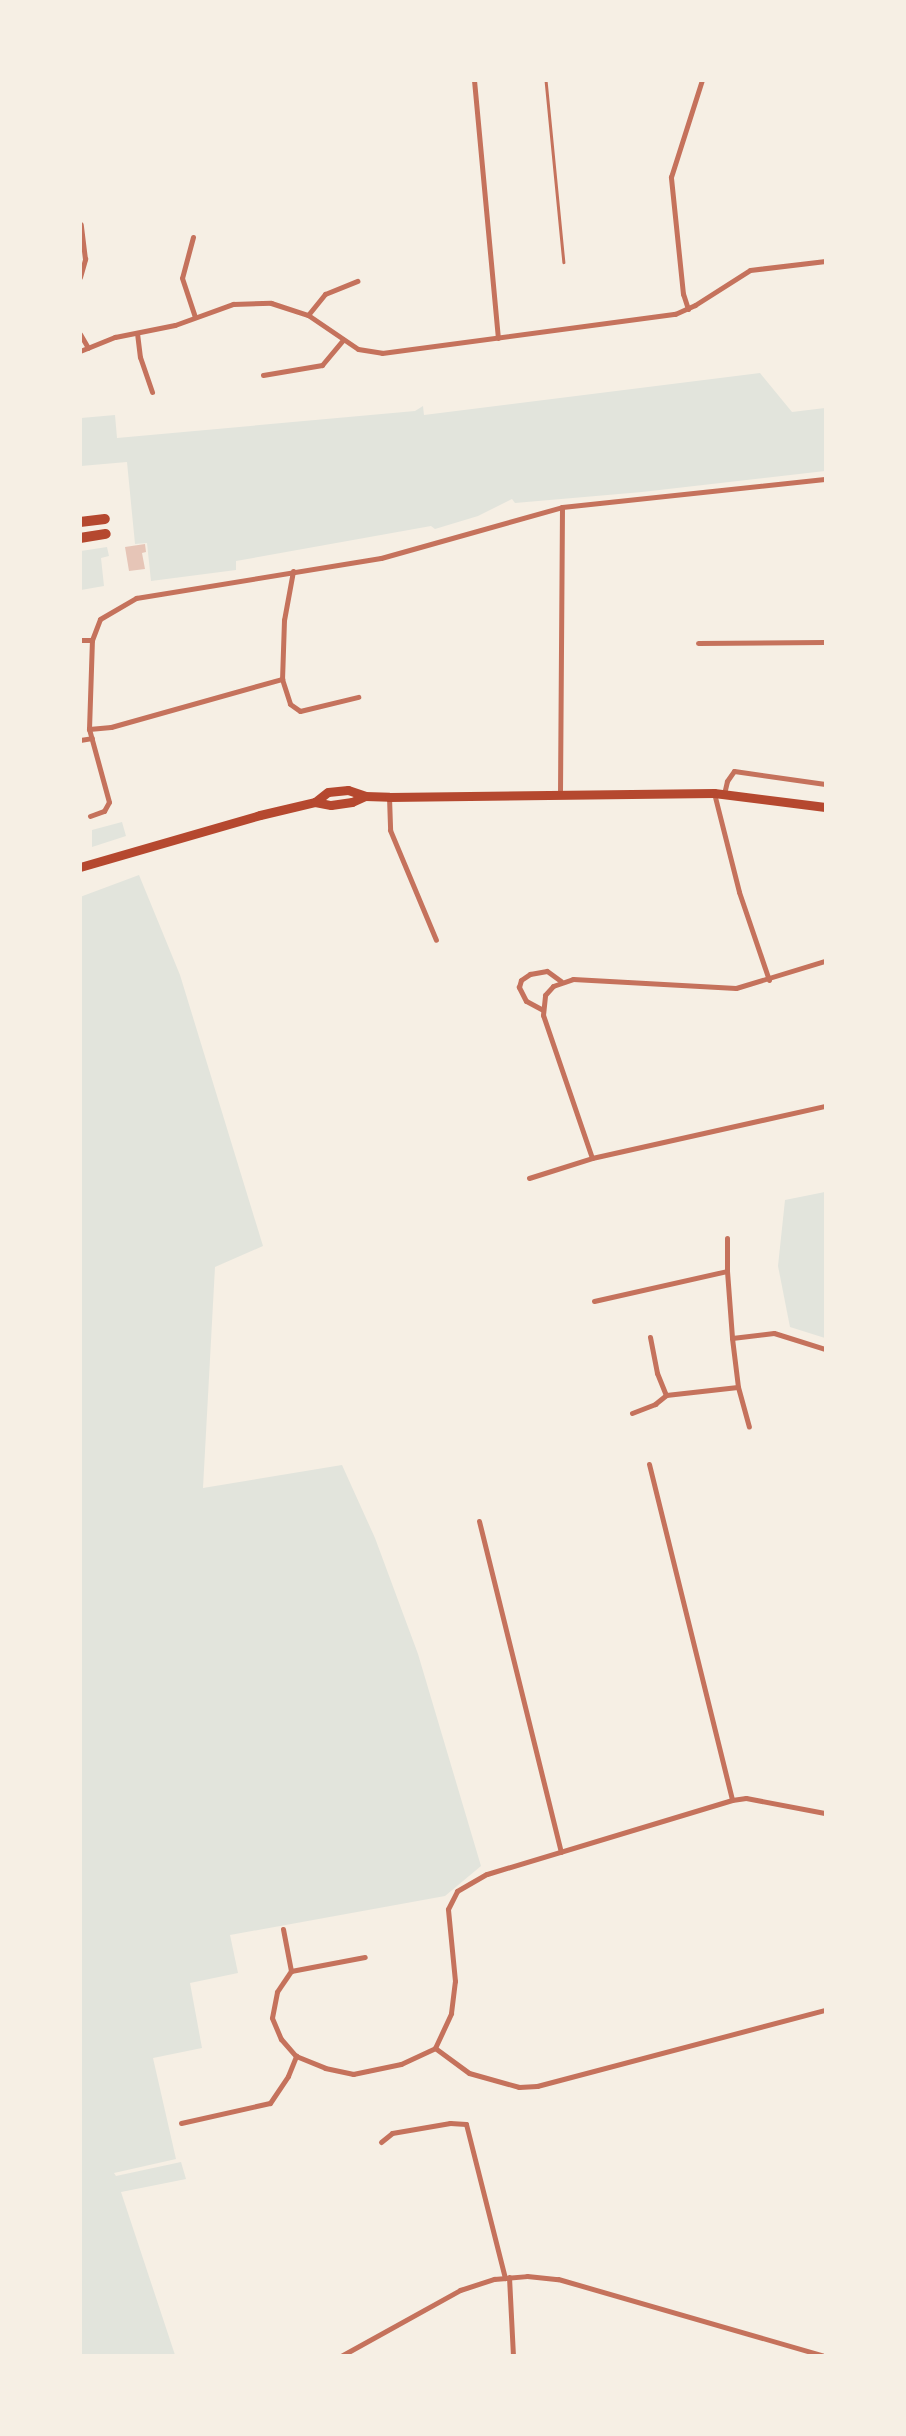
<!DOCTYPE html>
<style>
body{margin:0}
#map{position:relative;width:906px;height:2436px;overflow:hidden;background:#f6efe4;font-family:"Archivo Narrow",sans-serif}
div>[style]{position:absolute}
.green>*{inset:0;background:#e2e4dc}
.building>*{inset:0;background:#e6c5b7}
.service>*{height:2.5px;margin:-1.25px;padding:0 1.25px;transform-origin:1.25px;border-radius:1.25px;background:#c5725c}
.minor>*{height:5px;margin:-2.5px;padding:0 2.5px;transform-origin:2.5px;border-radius:2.5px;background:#c5725c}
.primary>*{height:9px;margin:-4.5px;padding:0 4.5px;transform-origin:4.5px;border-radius:4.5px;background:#b5482f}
.motorway>*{height:10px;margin:-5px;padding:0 5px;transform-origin:5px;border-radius:5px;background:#b5482f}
span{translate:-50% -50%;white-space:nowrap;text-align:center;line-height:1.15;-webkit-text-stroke:5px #f6efe4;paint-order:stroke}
.frame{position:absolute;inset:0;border:82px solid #f6efe4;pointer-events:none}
</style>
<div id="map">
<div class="green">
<div style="clip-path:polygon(760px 373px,792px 412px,825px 408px,825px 471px,642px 492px,515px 503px,512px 499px,478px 516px,435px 529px,431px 526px,236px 561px,236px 570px,151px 581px,147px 543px,135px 544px,127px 462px,81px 466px,81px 418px,115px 415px,117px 438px,415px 411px,423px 406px,424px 415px)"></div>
<div style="clip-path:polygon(107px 547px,109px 556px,101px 558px,104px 586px,81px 590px,81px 551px)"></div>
<div style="clip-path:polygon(122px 822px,126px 836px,92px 847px,92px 830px)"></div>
<div style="clip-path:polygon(139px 875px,180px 975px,263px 1246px,215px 1267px,203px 1488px,342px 1465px,375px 1538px,418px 1654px,481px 1866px,445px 1896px,230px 1935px,238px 1973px,190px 1983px,202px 2048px,153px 2058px,176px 2159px,114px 2173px,116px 2176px,181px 2162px,186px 2179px,121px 2192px,175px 2355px,81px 2356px,80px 897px)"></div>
<div style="clip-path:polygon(825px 1192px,825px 1338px,790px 1327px,778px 1266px,785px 1200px)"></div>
</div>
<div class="building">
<div style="clip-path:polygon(145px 544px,146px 552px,142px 553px,145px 569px,129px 571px,125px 547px)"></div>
</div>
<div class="service">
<div style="left:546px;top:80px;width:183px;rotate:84.4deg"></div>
</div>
<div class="minor">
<div style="left:474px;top:80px;width:259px;rotate:84.7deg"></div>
<div style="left:193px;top:237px;width:42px;rotate:105deg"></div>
<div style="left:182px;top:278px;width:41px;rotate:71.6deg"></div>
<div style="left:80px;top:277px;width:19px;rotate:-74deg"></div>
<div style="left:85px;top:259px;width:35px;rotate:-97deg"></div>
<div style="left:688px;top:309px;width:16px;rotate:-108deg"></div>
<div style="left:683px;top:294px;width:118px;rotate:-95.9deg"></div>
<div style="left:671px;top:177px;width:102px;rotate:-72.3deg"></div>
<div style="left:308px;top:315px;width:60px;rotate:34.2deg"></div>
<div style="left:358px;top:349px;width:24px;rotate:9deg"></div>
<div style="left:382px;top:353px;width:296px;rotate:-7.6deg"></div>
<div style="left:675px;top:314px;width:22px;rotate:-24deg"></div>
<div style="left:695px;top:305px;width:65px;rotate:-32.5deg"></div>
<div style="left:750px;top:270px;width:76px;rotate:-6.8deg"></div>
<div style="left:137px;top:333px;width:24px;rotate:83deg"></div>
<div style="left:140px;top:357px;width:37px;rotate:71deg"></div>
<div style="left:80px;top:334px;width:16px;rotate:60deg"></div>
<div style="left:80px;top:351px;width:38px;rotate:-22deg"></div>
<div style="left:115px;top:337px;width:61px;rotate:-11.3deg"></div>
<div style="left:175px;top:325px;width:62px;rotate:-19.9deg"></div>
<div style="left:233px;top:304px;width:38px;rotate:-2deg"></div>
<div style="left:271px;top:303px;width:39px;rotate:18deg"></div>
<div style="left:308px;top:315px;width:27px;rotate:-51deg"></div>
<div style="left:325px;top:294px;width:35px;rotate:-22deg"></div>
<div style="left:263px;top:375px;width:60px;rotate:-9.6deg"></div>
<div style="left:322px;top:365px;width:33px;rotate:-50deg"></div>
<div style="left:293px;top:571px;width:50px;rotate:100.4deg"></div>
<div style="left:284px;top:620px;width:59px;rotate:91.9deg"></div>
<div style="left:282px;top:679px;width:26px;rotate:72deg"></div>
<div style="left:290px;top:704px;width:12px;rotate:35deg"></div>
<div style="left:300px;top:711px;width:60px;rotate:-13.6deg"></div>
<div style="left:80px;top:640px;width:12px"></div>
<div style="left:698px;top:643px;width:127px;rotate:-0.5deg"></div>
<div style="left:89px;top:729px;width:22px;rotate:-5deg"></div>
<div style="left:111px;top:727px;width:178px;rotate:-15.7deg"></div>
<div style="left:80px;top:740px;width:12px;rotate:-9deg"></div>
<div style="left:560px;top:793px;width:286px;rotate:-89.6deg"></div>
<div style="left:714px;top:793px;width:102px;rotate:75.8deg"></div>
<div style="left:739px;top:892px;width:93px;rotate:71.2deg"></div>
<div style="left:724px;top:794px;width:13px;rotate:-77deg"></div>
<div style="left:727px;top:781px;width:12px;rotate:-55deg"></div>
<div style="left:734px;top:771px;width:92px;rotate:8.1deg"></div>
<div style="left:389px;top:797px;width:33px;rotate:88deg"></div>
<div style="left:390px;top:830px;width:119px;rotate:67.3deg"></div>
<div style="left:90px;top:816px;width:15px;rotate:-20deg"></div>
<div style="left:104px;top:811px;width:10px;rotate:-61deg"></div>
<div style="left:109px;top:802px;width:76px;rotate:-105.3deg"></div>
<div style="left:89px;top:729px;width:89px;rotate:-88.1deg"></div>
<div style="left:92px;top:640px;width:22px;rotate:-69deg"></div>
<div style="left:100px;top:619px;width:42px;rotate:-30.3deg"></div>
<div style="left:136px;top:598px;width:248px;rotate:-9.3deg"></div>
<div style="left:381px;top:558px;width:188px;rotate:-15.7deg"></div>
<div style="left:562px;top:507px;width:264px;rotate:-6.1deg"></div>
<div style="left:543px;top:1010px;width:19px;rotate:-152deg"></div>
<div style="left:526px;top:1001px;width:16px;rotate:-117deg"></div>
<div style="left:519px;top:987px;width:7px;rotate:-74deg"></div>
<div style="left:521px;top:980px;width:11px;rotate:-34deg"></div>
<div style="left:530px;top:974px;width:17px;rotate:-10deg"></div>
<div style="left:547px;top:971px;width:17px;rotate:36deg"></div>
<div style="left:592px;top:1158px;width:151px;rotate:-108.9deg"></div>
<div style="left:543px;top:1015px;width:20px;rotate:-84deg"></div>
<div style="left:545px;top:995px;width:12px;rotate:-48deg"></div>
<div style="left:553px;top:986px;width:21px;rotate:-19deg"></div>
<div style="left:573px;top:979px;width:163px;rotate:3.2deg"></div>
<div style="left:736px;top:988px;width:93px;rotate:-16.9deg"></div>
<div style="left:529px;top:1178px;width:66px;rotate:-17.6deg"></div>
<div style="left:592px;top:1158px;width:239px;rotate:-12.6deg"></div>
<div style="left:727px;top:1238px;width:33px;rotate:90deg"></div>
<div style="left:594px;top:1301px;width:136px;rotate:-12.7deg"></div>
<div style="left:727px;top:1271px;width:67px;rotate:85.7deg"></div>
<div style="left:732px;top:1338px;width:42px;rotate:-6.8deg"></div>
<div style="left:774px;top:1333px;width:53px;rotate:17.4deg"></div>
<div style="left:650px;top:1337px;width:37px;rotate:79deg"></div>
<div style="left:657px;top:1373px;width:24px;rotate:68deg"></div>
<div style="left:738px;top:1387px;width:41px;rotate:74.6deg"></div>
<div style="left:632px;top:1413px;width:25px;rotate:-21deg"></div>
<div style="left:655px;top:1404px;width:14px;rotate:-39deg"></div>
<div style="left:666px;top:1395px;width:72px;rotate:-6.3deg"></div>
<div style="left:738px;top:1387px;width:49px;rotate:-97deg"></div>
<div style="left:649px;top:1464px;width:346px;rotate:76.1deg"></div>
<div style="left:479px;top:1521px;width:341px;rotate:76.1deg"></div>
<div style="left:283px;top:1929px;width:43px;rotate:79.2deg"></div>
<div style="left:291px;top:1971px;width:25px;rotate:124deg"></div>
<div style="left:277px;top:1992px;width:26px;rotate:101deg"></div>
<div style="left:272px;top:2018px;width:23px;rotate:67deg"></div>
<div style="left:281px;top:2039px;width:23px;rotate:49deg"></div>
<div style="left:296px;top:2056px;width:31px;rotate:22deg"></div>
<div style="left:325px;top:2068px;width:29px;rotate:12deg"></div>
<div style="left:353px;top:2074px;width:49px;rotate:-11.8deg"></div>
<div style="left:401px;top:2064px;width:38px;rotate:-25deg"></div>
<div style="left:435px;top:2048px;width:38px;rotate:-65deg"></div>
<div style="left:451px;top:2013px;width:32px;rotate:-83deg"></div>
<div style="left:455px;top:1981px;width:72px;rotate:-95.6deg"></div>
<div style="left:448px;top:1909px;width:20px;rotate:-63deg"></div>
<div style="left:457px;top:1891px;width:34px;rotate:-30deg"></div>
<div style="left:487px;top:1874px;width:256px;rotate:-16.8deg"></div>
<div style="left:732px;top:1800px;width:14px;rotate:-8deg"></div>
<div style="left:746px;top:1798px;width:80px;rotate:10.8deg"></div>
<div style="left:291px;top:1971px;width:75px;rotate:-10.7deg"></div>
<div style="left:435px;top:2048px;width:42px;rotate:36.3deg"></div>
<div style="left:469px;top:2073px;width:52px;rotate:15.6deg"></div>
<div style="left:519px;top:2087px;width:18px;rotate:-3deg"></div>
<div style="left:537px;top:2086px;width:298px;rotate:-14.8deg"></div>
<div style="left:181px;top:2123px;width:91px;rotate:-12.7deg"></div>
<div style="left:270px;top:2103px;width:32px;rotate:-56deg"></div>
<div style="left:288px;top:2076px;width:22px;rotate:-68deg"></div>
<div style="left:381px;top:2142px;width:14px;rotate:-39deg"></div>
<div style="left:392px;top:2133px;width:59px;rotate:-9.8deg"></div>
<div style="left:450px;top:2123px;width:16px;rotate:4deg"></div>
<div style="left:466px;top:2124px;width:159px;rotate:75.8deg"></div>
<div style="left:509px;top:2277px;width:79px;rotate:87.1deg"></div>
<div style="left:341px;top:2356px;width:136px;rotate:-29deg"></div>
<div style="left:460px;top:2290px;width:36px;rotate:-18deg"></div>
<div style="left:494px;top:2279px;width:33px;rotate:-5deg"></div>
<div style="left:527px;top:2276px;width:31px;rotate:6deg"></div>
<div style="left:558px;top:2279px;width:277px;rotate:16.1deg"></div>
</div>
<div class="primary">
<div style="left:315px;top:802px;width:16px;rotate:-38deg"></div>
<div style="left:328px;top:792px;width:20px;rotate:-6deg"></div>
<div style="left:348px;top:790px;width:18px;rotate:19deg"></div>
<div style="left:365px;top:796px;width:24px;rotate:2deg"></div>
<div style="left:389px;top:797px;width:325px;rotate:-0.7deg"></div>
<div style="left:714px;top:793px;width:112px;rotate:7.2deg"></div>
<div style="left:80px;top:867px;width:187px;rotate:-16.1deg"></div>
<div style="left:260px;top:815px;width:57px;rotate:-13.3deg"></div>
<div style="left:315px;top:802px;width:16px;rotate:11deg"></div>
<div style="left:331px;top:805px;width:21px;rotate:-8deg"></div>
<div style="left:352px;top:802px;width:14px;rotate:-25deg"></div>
</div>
<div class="motorway">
<div style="left:80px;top:522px;width:25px;rotate:-7deg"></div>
<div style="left:80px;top:538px;width:26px;rotate:-9deg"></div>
</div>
<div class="frame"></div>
</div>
